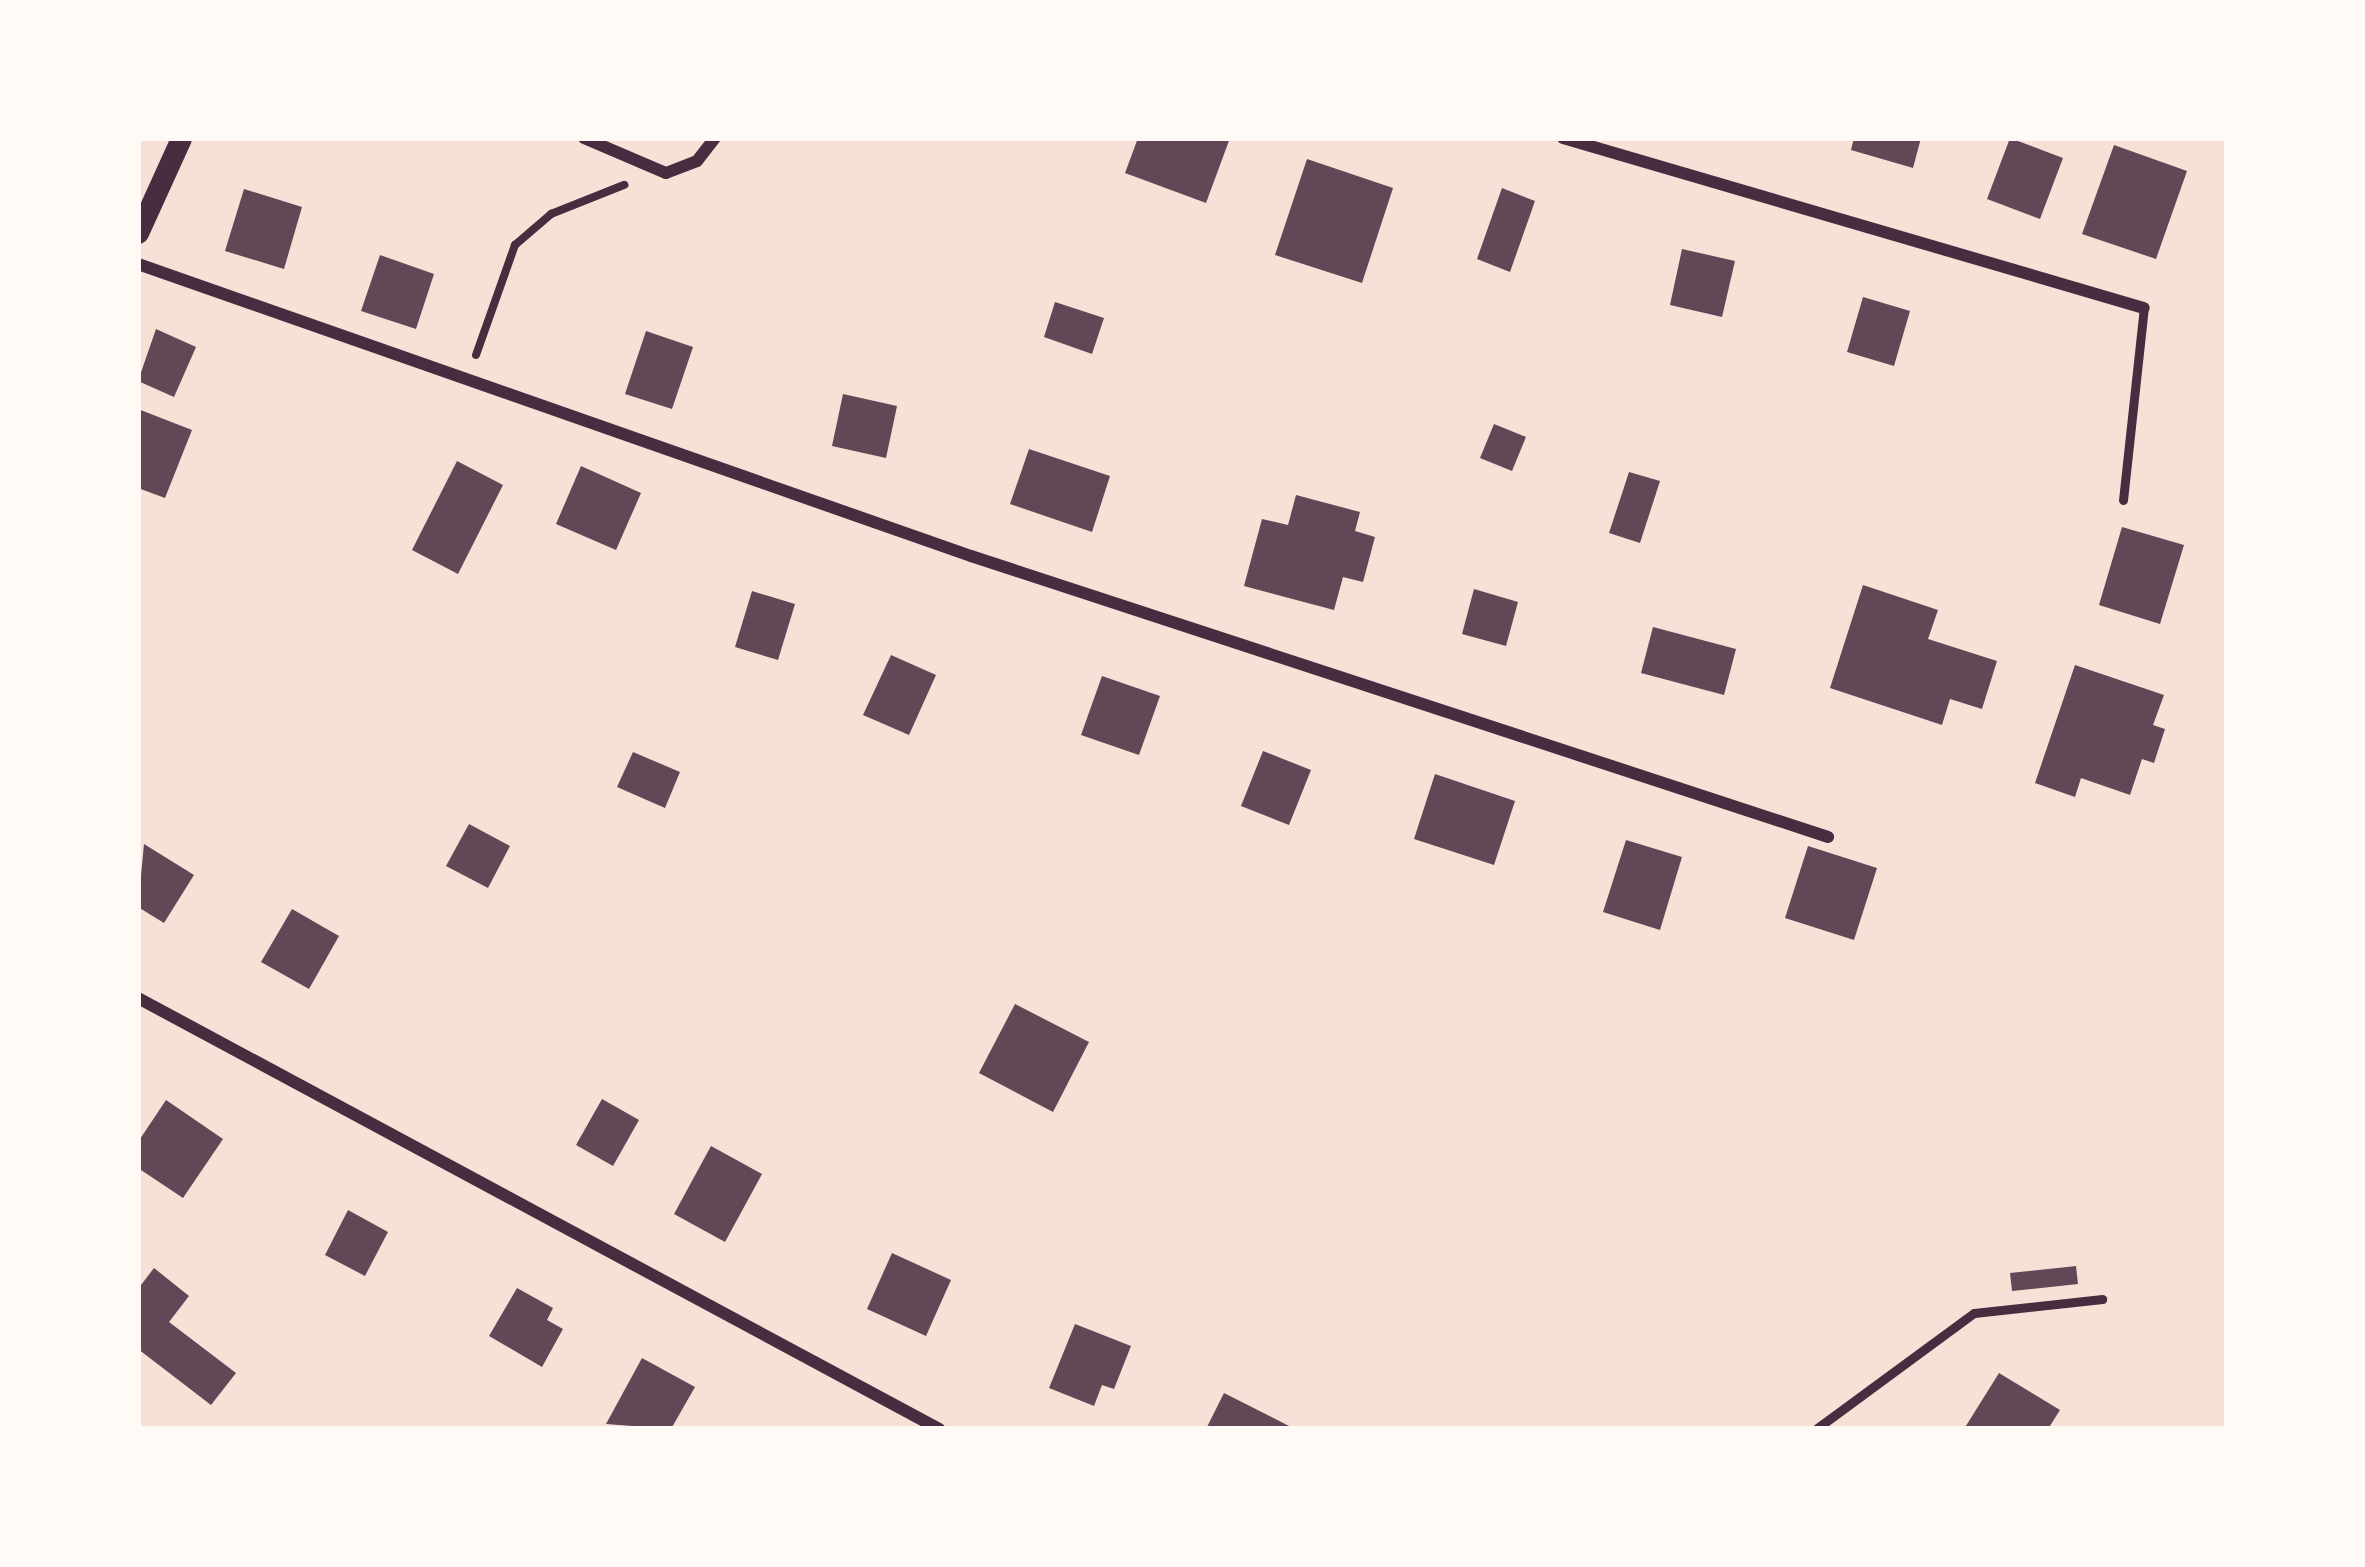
<!DOCTYPE html>
<style>
body{margin:0}
#map{position:relative;width:2365px;height:1567px;overflow:hidden;background:#f7e1d7;font-family:"Fira Sans Condensed",sans-serif}
div>[style]{position:absolute}
.building>*{inset:0;background:#644757}
.path>*{height:8px;margin:-4px;padding:0 4px;transform-origin:4px;border-radius:4px;background:#4a2c40}
.service>*{height:9px;margin:-4.5px;padding:0 4.5px;transform-origin:4.5px;border-radius:4.5px;background:#4a2c40}
.minor>*{height:12px;margin:-6px;padding:0 6px;transform-origin:6px;border-radius:6px;background:#4a2c40}
.tertiary>*{height:21px;margin:-10.5px;padding:0 10.5px;transform-origin:10.5px;border-radius:10.5px;background:#4a2c40}
span{translate:-50% -50%;white-space:nowrap;text-align:center;line-height:1.15;-webkit-text-stroke:9px #fffaf5;paint-order:stroke}
.frame{position:absolute;inset:0;border:141px solid #fffaf5;pointer-events:none}
</style>
<div id="map">
<div class="building">
<div style="clip-path:polygon(1138px 138px,1230px 138px,1206px 203px,1125px 173px)"></div>
<div style="clip-path:polygon(1854px 138px,1921px 138px,1913px 168px,1851px 150px)"></div>
<div style="clip-path:polygon(2010px 138px,2063px 158px,2040px 219px,1987px 199px)"></div>
<div style="clip-path:polygon(2114px 145px,2187px 171px,2156px 259px,2082px 234px)"></div>
<div style="clip-path:polygon(1307px 159px,1393px 188px,1362px 283px,1275px 255px)"></div>
<div style="clip-path:polygon(1502px 188px,1535px 201px,1510px 272px,1477px 259px)"></div>
<div style="clip-path:polygon(244px 189px,302px 207px,284px 269px,225px 251px)"></div>
<div style="clip-path:polygon(1682px 249px,1735px 261px,1722px 317px,1670px 305px)"></div>
<div style="clip-path:polygon(380px 255px,434px 274px,416px 329px,361px 311px)"></div>
<div style="clip-path:polygon(1863px 297px,1910px 311px,1894px 366px,1847px 352px)"></div>
<div style="clip-path:polygon(1055px 302px,1104px 318px,1092px 354px,1044px 337px)"></div>
<div style="clip-path:polygon(156px 329px,196px 347px,174px 397px,138px 381px)"></div>
<div style="clip-path:polygon(646px 331px,693px 347px,672px 409px,625px 394px)"></div>
<div style="clip-path:polygon(843px 394px,897px 406px,886px 458px,832px 446px)"></div>
<div style="clip-path:polygon(138px 409px,192px 430px,165px 498px,138px 488px)"></div>
<div style="clip-path:polygon(1494px 424px,1526px 437px,1512px 471px,1480px 458px)"></div>
<div style="clip-path:polygon(1029px 449px,1110px 476px,1092px 532px,1010px 504px)"></div>
<div style="clip-path:polygon(457px 461px,503px 485px,458px 574px,412px 550px)"></div>
<div style="clip-path:polygon(581px 466px,641px 493px,616px 550px,556px 524px)"></div>
<div style="clip-path:polygon(1629px 472px,1660px 481px,1640px 543px,1609px 533px)"></div>
<div style="clip-path:polygon(1296px 495px,1360px 512px,1355px 531px,1375px 537px,1363px 582px,1343px 577px,1334px 610px,1244px 586px,1262px 519px,1288px 525px)"></div>
<div style="clip-path:polygon(2122px 527px,2184px 545px,2160px 624px,2099px 605px)"></div>
<div style="clip-path:polygon(1863px 585px,1938px 610px,1928px 639px,1997px 661px,1982px 709px,1950px 699px,1942px 725px,1830px 688px)"></div>
<div style="clip-path:polygon(1474px 589px,1518px 602px,1506px 646px,1462px 634px)"></div>
<div style="clip-path:polygon(752px 591px,795px 604px,778px 660px,735px 647px)"></div>
<div style="clip-path:polygon(1653px 627px,1736px 649px,1724px 695px,1641px 673px)"></div>
<div style="clip-path:polygon(891px 655px,936px 675px,909px 735px,863px 715px)"></div>
<div style="clip-path:polygon(2075px 665px,2164px 695px,2153px 725px,2165px 729px,2154px 763px,2142px 759px,2130px 795px,2081px 778px,2075px 797px,2035px 783px)"></div>
<div style="clip-path:polygon(1102px 676px,1160px 696px,1139px 755px,1081px 735px)"></div>
<div style="clip-path:polygon(1263px 751px,1311px 770px,1289px 825px,1241px 806px)"></div>
<div style="clip-path:polygon(633px 752px,680px 772px,665px 808px,617px 787px)"></div>
<div style="clip-path:polygon(1435px 774px,1515px 801px,1494px 865px,1414px 839px)"></div>
<div style="clip-path:polygon(469px 824px,510px 846px,488px 888px,446px 866px)"></div>
<div style="clip-path:polygon(1626px 840px,1682px 857px,1660px 930px,1603px 912px)"></div>
<div style="clip-path:polygon(144px 844px,194px 875px,164px 923px,138px 907px)"></div>
<div style="clip-path:polygon(1808px 846px,1877px 868px,1854px 940px,1785px 918px)"></div>
<div style="clip-path:polygon(292px 909px,339px 936px,309px 989px,261px 962px)"></div>
<div style="clip-path:polygon(1015px 1004px,1089px 1042px,1053px 1112px,979px 1073px)"></div>
<div style="clip-path:polygon(602px 1099px,639px 1120px,613px 1166px,576px 1145px)"></div>
<div style="clip-path:polygon(166px 1100px,223px 1139px,183px 1198px,138px 1168px,138px 1142px)"></div>
<div style="clip-path:polygon(711px 1146px,762px 1174px,725px 1242px,674px 1214px)"></div>
<div style="clip-path:polygon(348px 1210px,388px 1232px,365px 1276px,325px 1255px)"></div>
<div style="clip-path:polygon(892px 1253px,951px 1280px,926px 1336px,867px 1309px)"></div>
<div style="clip-path:polygon(2076px 1266px,2078px 1284px,2012px 1291px,2010px 1273px)"></div>
<div style="clip-path:polygon(154px 1268px,189px 1296px,169px 1322px,236px 1373px,211px 1405px,138px 1349px,138px 1289px)"></div>
<div style="clip-path:polygon(517px 1288px,553px 1308px,547px 1320px,563px 1329px,542px 1367px,489px 1336px)"></div>
<div style="clip-path:polygon(1075px 1324px,1131px 1346px,1114px 1389px,1102px 1385px,1094px 1406px,1049px 1388px)"></div>
<div style="clip-path:polygon(642px 1358px,695px 1387px,671px 1429px,606px 1424px)"></div>
<div style="clip-path:polygon(1999px 1373px,2060px 1410px,2048px 1429px,1964px 1429px)"></div>
<div style="clip-path:polygon(1224px 1393px,1295px 1429px,1206px 1429px)"></div>
</div>
<div class="path">
<div style="left:476px;top:355px;width:117px;rotate:-70.5deg"></div>
<div style="left:515px;top:245px;width:48px;rotate:-40.7deg"></div>
<div style="left:551px;top:214px;width:79px;rotate:-21.7deg"></div>
</div>
<div class="service">
<div style="left:2123px;top:500px;width:193px;rotate:-83.8deg"></div>
<div style="left:1816px;top:1429px;width:196px;rotate:-36.3deg"></div>
<div style="left:1974px;top:1313px;width:129px;rotate:-6.2deg"></div>
</div>
<div class="minor">
<div style="left:584px;top:138px;width:89px;rotate:23.1deg"></div>
<div style="left:666px;top:173px;width:33px;rotate:-21deg"></div>
<div style="left:697px;top:161px;width:29px;rotate:-52deg"></div>
<div style="left:1563px;top:138px;width:605px;rotate:16.31deg"></div>
<div style="left:138px;top:264px;width:883px;rotate:19.32deg"></div>
<div style="left:971px;top:556px;width:902px;rotate:18.15deg"></div>
<div style="left:138px;top:998px;width:910px;rotate:28.28deg"></div>
</div>
<div class="tertiary">
<div style="left:138px;top:233px;width:104px;rotate:-65.6deg"></div>
</div>
<div class="frame"></div>
</div>
